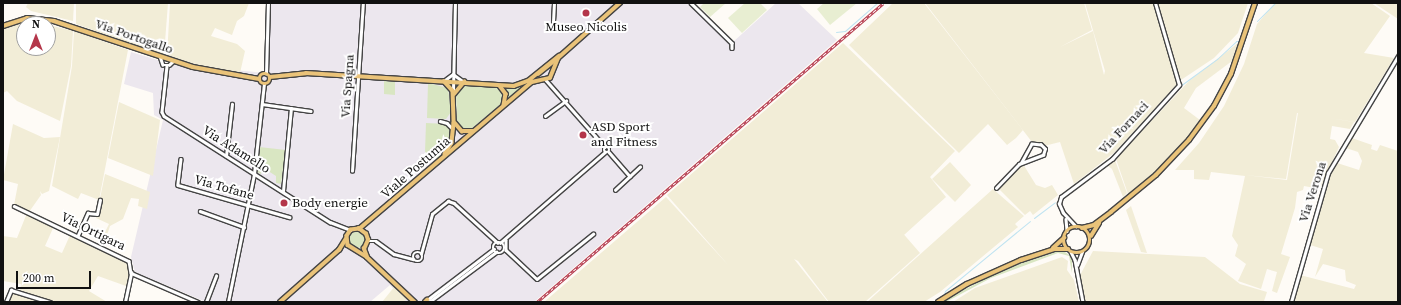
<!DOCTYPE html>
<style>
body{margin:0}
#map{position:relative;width:1401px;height:305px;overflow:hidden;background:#fefbf6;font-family:"Source Serif 4",serif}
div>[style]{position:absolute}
.industrial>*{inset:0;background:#ece7ee}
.farmland>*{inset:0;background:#f2edd7}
.green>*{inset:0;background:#d9e6c2}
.round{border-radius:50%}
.pitch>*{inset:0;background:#e8eed2}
.stream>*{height:1px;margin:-0.5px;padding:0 0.5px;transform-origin:0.5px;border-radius:0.5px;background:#bfe3f1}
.roads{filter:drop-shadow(1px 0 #444) drop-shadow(-1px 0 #444) drop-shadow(0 1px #444) drop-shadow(0 -1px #444)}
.minor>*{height:2.5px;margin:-1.25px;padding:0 1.25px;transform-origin:1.25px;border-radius:1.25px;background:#fff}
.minor>.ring{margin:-1.25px;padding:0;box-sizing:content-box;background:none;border:2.5px solid #fff;border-radius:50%}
.major>*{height:3.5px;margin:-1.75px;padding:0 1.75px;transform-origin:1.75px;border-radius:1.75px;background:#eac379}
.major>.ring{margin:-1.75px;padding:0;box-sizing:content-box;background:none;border:3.5px solid #eac379;border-radius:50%}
.rail>*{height:2.5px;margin-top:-1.25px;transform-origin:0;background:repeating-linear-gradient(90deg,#fff 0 3px,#b4364a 0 6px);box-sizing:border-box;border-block:1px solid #b4364a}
.dots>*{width:11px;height:11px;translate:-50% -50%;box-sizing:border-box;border:2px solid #fff;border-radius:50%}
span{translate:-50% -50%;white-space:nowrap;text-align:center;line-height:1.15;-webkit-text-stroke:4px #fff;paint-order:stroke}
.poi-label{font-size:13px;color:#111}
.left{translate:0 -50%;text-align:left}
.street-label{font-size:13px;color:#111}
.frame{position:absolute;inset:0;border:4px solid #111;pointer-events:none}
.north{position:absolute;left:16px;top:16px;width:40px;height:40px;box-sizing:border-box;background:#fff;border:1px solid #a0a0a0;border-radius:50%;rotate:0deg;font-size:11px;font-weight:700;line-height:16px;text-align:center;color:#111}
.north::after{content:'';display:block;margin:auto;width:14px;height:18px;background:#b4364a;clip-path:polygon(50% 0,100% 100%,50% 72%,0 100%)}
.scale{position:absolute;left:16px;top:271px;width:75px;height:18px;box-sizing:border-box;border:2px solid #111;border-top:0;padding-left:5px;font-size:12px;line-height:14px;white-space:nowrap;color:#111;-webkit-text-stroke:3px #fff;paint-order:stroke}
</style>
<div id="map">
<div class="industrial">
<div style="clip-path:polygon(271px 3px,689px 3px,733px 42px,776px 3px,798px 3px,837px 40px,534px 302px,405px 302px,390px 285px,370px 302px,206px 302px,135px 272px,131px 257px,163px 120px,154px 115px,153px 93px,124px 84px,131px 52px,174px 65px,267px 73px)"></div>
</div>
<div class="farmland">
<div style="clip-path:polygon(28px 3px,74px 3px,73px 21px,31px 11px,26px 7px)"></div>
<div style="clip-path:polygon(76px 3px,168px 3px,164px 55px,76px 24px)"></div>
<div style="clip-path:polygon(170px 3px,249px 3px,244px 16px,237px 21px,232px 35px,215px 28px,211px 36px,237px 44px,245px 51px,240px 73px,222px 72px,167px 56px)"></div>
<div style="clip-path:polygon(893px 3px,924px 3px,1023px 130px,1016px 138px,1007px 145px,988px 124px,959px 153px,849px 45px)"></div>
<div style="clip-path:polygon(925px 3px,1084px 3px,1092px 30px,1060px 47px,1093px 31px,1104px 75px,1105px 71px,1085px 3px,1154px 3px,1178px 83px,1115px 152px,1074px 184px,1060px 142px,1044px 146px,1032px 142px)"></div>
<div style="clip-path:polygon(1156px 3px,1248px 3px,1238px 33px,1214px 58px,1181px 80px)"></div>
<div style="clip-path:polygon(1275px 3px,1371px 3px,1390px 16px,1364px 53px,1394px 58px,1355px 122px,1297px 113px,1286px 179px,1245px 175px,1287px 180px,1298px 113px,1354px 122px,1350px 129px,1332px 126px,1330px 139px,1335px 140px,1339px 147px,1320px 189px,1304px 186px,1303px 190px,1297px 192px,1295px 208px,1281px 254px,1290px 257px,1277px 293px,1272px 291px,1277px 272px,1267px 269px,1261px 289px,1238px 281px,1246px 264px,1235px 256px,1238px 245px,1232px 236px,1245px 176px,1211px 172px,1209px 180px,1194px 179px,1194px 170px,1175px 170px,1199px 143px,1224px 106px,1244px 64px,1257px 24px)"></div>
<div style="clip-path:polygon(1374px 3px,1398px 3px,1398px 19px)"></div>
<div style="clip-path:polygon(evenodd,29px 20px,73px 31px,71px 66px,60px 121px,17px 101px,7px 91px,3px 93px,3px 29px,29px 20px,24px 24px,48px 24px,48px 48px,24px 48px,24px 24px)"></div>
<div style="clip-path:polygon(74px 31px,128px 50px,99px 200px,81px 193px,78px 199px,52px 186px,72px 66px)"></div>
<div style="clip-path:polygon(843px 43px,955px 151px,930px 177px,946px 197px,904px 235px,868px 193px,920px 253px,865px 302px,829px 302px,798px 261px,794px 259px,828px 302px,544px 302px,666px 197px,729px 266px,667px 195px)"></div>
<div style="clip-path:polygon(1238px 43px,1232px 61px,1196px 88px,1184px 108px,1200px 120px,1187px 139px,1159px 169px,1128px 194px,1116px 159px,1189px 81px)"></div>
<div style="clip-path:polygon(119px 102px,160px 120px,153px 176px,108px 158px)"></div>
<div style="clip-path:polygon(13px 124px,44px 138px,60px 137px,49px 191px,42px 194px,40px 191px,41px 195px,29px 212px,14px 205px,18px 184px,3px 180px)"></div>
<div style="clip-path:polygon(1349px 137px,1372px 145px,1371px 149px,1377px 151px,1380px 145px,1398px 151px,1398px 302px,1291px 302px,1300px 275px,1354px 289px,1356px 285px,1346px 281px,1345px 270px,1327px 265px,1323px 264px,1315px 277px,1323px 249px,1307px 244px,1324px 187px,1334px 162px,1359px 170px,1362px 161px,1358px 152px,1343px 147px)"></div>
<div style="clip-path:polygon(1115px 160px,1127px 193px,1123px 197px,1112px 169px,1107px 165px)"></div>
<div style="clip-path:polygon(950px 162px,971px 185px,955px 202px,932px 179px)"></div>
<div style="clip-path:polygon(1023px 164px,1036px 185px,1045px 188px,1052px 185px,1058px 195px,1033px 215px,1030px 211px,1025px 215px,997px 187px,1016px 166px)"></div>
<div style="clip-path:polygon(105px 174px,150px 192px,147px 209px,138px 206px,139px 199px,131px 198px,123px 219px,110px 226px,106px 238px,103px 236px,109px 224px,96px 218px)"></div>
<div style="clip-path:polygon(993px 189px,1024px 216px,1015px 224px,1018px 227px,940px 292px,924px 302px,867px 302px)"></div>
<div style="clip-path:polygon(1131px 206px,1147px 253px,1141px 252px,1126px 210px)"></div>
<div style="clip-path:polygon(27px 213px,54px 226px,45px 246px,62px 253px,71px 233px,128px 262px,130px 273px,126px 286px,98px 276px,89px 291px,107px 302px,52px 302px,20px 291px,21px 284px,3px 281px,3px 236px,17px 238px)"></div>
<div style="clip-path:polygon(1093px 251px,1205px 257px,1240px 284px,1267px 292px,1264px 301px,1268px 302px,1084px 302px,1078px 279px)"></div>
<div style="clip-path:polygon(1062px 257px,1068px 261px,1067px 270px,1074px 280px,1079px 302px,953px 302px,975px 288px)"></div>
<div style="clip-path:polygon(395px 286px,407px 298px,404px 302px,382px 302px)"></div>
<div style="clip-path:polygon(11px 291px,12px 291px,48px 302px,9px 302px)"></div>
</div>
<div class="green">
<div style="clip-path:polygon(384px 81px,395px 82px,395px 95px,384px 94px)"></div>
<div style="clip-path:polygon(428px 83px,448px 88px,451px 112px,446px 119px,427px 118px)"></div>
<div style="clip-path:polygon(466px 84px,496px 87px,504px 95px,502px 103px,472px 128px,465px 130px,457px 123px,456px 93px,459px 86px)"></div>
<div style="clip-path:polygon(524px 85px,525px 86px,507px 100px,503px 87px)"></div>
<div style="clip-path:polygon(426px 123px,447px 124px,451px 130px,450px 141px,437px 159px,425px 152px)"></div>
<div style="clip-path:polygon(259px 147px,286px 150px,281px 184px,276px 183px,276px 176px,262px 167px,261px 174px,257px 172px)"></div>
<div class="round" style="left:348px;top:230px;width:18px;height:18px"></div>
<div style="clip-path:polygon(1062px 250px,1072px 257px,1072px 273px,1069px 256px,1058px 253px,991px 278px,946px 302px,940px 302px,1007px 268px)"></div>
</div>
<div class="pitch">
<div style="clip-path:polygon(704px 3px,726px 3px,710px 17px,700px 7px)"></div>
<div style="clip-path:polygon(745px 3px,760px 3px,767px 10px,742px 33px,728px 18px)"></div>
<div style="clip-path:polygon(824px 3px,857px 3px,830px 25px,817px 9px)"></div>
</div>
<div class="stream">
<div style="left:1257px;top:21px;width:25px;rotate:-45deg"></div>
<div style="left:836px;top:32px;width:9px;rotate:-6deg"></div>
<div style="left:845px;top:31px;width:43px;rotate:-41.2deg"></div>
<div style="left:1180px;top:86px;width:46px;rotate:-36.1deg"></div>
<div style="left:1217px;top:59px;width:26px;rotate:-43deg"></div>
<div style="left:1236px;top:41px;width:3px"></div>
<div style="left:1119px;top:153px;width:4px;rotate:-45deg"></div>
<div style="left:1074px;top:189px;width:43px;rotate:-37.4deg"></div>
<div style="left:1034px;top:218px;width:26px;rotate:-37deg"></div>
<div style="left:944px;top:294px;width:3px;rotate:-72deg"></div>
<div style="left:945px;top:291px;width:110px;rotate:-39.5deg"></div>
</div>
<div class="roads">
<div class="minor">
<div style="left:691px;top:3px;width:57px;rotate:44.3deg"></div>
<div style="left:732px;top:43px;width:5px;rotate:90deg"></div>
<div style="left:553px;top:22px;width:19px;rotate:-87deg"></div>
<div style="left:160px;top:56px;width:9px;rotate:72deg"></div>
<div style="left:163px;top:65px;width:6px"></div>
<div style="left:169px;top:65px;width:6px;rotate:-45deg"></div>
<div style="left:167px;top:66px;width:46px;rotate:96.2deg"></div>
<div style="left:162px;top:112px;width:4px;rotate:63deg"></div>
<div style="left:164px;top:116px;width:197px;rotate:32.6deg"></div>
<div style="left:330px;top:222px;width:22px;rotate:21deg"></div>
<div style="left:266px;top:74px;width:71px;rotate:-88.4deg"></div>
<div style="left:453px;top:74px;width:14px;rotate:36deg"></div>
<div style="left:445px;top:80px;width:10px;rotate:-37deg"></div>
<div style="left:546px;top:80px;width:89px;rotate:48.6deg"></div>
<div style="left:453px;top:90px;width:87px;rotate:-88.7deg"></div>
<div style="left:262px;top:104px;width:49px;rotate:8.1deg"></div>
<div style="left:545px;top:116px;width:26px;rotate:-36deg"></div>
<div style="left:440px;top:121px;width:7px;rotate:16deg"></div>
<div style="left:447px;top:123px;width:8px;rotate:45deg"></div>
<div class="ring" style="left:604px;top:147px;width:3.5px;height:3.5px"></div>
<div style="left:609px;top:152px;width:32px;rotate:49deg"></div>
<div style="left:226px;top:156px;width:52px;rotate:-83.4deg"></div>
<div style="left:181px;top:159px;width:26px;rotate:97deg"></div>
<div style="left:178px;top:185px;width:116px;rotate:16.1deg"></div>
<div style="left:352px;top:171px;width:168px;rotate:-86.3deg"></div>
<div style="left:996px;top:188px;width:33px;rotate:-46deg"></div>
<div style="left:1019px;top:164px;width:26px;rotate:-21deg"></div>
<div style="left:1043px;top:155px;width:6px;rotate:-72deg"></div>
<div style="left:1045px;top:149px;width:6px;rotate:-135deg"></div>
<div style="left:1041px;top:145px;width:9px;rotate:-174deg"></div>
<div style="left:1032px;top:144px;width:21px;rotate:119deg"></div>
<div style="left:615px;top:190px;width:34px;rotate:-43deg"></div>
<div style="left:283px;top:191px;width:83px;rotate:-84.5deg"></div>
<div style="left:14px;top:206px;width:127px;rotate:25.6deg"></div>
<div style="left:129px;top:261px;width:12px;rotate:81deg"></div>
<div style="left:131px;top:273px;width:73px;rotate:23.4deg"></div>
<div style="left:200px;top:211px;width:47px;rotate:20deg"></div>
<div style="left:1066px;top:219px;width:12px;rotate:85deg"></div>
<div style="left:1076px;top:227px;width:19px;rotate:-133deg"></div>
<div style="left:1063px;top:213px;width:10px;rotate:-114deg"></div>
<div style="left:1059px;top:204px;width:7px;rotate:-74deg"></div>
<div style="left:1061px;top:197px;width:64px;rotate:-36.7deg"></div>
<div style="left:1112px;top:159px;width:100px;rotate:-47.8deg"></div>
<div style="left:1179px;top:85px;width:85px;rotate:-106.3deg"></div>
<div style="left:78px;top:235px;width:24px;rotate:-66deg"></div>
<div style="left:88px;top:213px;width:9px;rotate:6deg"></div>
<div style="left:97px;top:214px;width:14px;rotate:-78deg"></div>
<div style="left:506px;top:240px;width:10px;rotate:90deg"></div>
<div style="left:506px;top:250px;width:42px;rotate:43.1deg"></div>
<div style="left:537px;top:279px;width:72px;rotate:-38.8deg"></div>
<div style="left:368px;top:241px;width:8px"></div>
<div style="left:376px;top:241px;width:22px;rotate:36deg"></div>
<div style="left:394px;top:254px;width:20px;rotate:15deg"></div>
<div class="ring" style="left:493.5px;top:242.5px;width:8.5px;height:8.5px"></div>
<div style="left:500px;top:243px;width:139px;rotate:-40.9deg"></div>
<div style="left:1071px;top:252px;width:9px;rotate:63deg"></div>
<div style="left:1075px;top:260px;width:43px;rotate:79.2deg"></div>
<div class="ring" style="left:413px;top:252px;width:7.5px;height:7.5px"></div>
<div style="left:421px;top:254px;width:41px;rotate:-74.6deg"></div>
<div style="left:432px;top:214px;width:21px;rotate:-39deg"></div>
<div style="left:448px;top:201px;width:6px;rotate:18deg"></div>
<div style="left:454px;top:203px;width:59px;rotate:42.3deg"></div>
<div style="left:1077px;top:265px;width:14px;rotate:-69deg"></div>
<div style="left:427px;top:300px;width:84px;rotate:-37.3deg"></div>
<div style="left:6px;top:302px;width:13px;rotate:-67deg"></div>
<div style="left:11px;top:290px;width:41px;rotate:17.1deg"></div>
<div style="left:125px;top:302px;width:30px;rotate:-78deg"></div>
<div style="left:206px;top:302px;width:28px;rotate:-69deg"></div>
<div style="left:228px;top:302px;width:131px;rotate:-78.5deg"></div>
<div style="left:254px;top:174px;width:91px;rotate:-83.7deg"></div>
<div style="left:429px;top:302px;width:84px;rotate:-36.7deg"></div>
<div style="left:1291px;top:302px;width:134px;rotate:-74deg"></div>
<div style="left:1328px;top:173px;width:136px;rotate:-59.1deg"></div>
</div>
<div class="major">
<div style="left:3px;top:26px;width:25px;rotate:-18deg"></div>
<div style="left:27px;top:18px;width:27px;rotate:6deg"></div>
<div style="left:54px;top:21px;width:146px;rotate:18.3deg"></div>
<div style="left:193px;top:67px;width:67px;rotate:10.3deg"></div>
<div style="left:558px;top:58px;width:83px;rotate:-41.6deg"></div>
<div class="ring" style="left:260px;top:74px;width:6.5px;height:6.5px"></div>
<div style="left:538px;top:74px;width:19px;rotate:-39deg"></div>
<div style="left:270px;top:77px;width:36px;rotate:-6deg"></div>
<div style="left:306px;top:73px;width:208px;rotate:3.6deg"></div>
<div style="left:514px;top:86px;width:15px;rotate:-20deg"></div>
<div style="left:528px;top:81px;width:40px;rotate:-39deg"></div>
<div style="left:444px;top:81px;width:13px;rotate:48deg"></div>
<div style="left:453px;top:91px;width:32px;rotate:88deg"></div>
<div style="left:454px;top:123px;width:20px;rotate:96deg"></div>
<div style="left:452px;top:143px;width:13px;rotate:122deg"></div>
<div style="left:500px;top:86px;width:10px;rotate:53deg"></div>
<div style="left:506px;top:94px;width:11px;rotate:100deg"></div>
<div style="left:454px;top:94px;width:16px;rotate:-50deg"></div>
<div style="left:455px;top:123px;width:11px;rotate:49deg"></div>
<div style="left:462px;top:131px;width:11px"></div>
<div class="ring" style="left:1064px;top:227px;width:22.5px;height:22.5px"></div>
<div style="left:1082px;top:228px;width:12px;rotate:-14deg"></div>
<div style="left:1094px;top:225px;width:21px;rotate:-37deg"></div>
<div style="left:1111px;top:212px;width:58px;rotate:-39.4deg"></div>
<div style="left:1156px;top:175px;width:48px;rotate:-46.7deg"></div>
<div style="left:1189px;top:140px;width:42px;rotate:-53.7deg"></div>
<div style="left:1214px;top:106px;width:36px;rotate:-62deg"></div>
<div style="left:1231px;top:74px;width:75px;rotate:-71.3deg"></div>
<div style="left:359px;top:229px;width:227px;rotate:-40.4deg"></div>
<div style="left:532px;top:82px;width:18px;rotate:-13deg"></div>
<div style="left:550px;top:78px;width:22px;rotate:-68deg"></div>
<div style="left:1091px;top:236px;width:15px;rotate:-58deg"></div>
<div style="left:1053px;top:248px;width:15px;rotate:-42deg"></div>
<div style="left:367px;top:257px;width:9px;rotate:-111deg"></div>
<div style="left:364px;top:249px;width:10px;rotate:-66deg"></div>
<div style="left:368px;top:240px;width:6px;rotate:-108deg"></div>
<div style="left:366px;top:234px;width:9px;rotate:-144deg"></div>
<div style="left:359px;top:229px;width:8px;rotate:173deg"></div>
<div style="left:351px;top:230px;width:7px;rotate:124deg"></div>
<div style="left:347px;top:236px;width:9px;rotate:84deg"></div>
<div style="left:348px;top:245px;width:22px;rotate:32deg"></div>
<div style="left:367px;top:257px;width:66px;rotate:43.2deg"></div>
<div style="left:280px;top:302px;width:79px;rotate:-41.4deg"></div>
<div style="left:339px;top:250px;width:13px;rotate:-58deg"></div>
<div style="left:425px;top:302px;width:3px;rotate:-45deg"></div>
<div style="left:938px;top:302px;width:34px;rotate:-32deg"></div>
<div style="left:967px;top:284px;width:59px;rotate:-24deg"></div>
<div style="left:1021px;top:260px;width:36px;rotate:-18deg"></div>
<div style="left:1055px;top:249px;width:13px"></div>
</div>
</div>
<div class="rail">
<div style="left:537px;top:302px;width:457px;rotate:-40.8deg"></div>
</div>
<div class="dots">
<div style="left:586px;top:13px;background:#b4364a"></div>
<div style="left:583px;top:135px;background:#b4364a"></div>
<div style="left:284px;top:203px;background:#b4364a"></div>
</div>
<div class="poi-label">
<span style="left:586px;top:27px">Museo Nicolis</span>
<span class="left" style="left:591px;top:135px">ASD Sport<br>and Fitness</span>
<span class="left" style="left:292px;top:203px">Body energie</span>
</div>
<div class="street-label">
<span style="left:134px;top:37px;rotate:19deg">Via Portogallo</span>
<span style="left:348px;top:86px;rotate:-86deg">Via Spagna</span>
<span style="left:1124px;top:128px;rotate:-47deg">Via Fornaci</span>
<span style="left:236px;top:150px;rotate:32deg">Via Adamello</span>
<span style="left:416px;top:168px;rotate:-41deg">Viale Postumia</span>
<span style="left:224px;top:188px;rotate:16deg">Via Tofane</span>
<span style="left:1313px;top:192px;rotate:-72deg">Via Verona</span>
<span style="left:93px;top:232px;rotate:26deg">Via Ortigara</span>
</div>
<div class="frame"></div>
<div class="north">N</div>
<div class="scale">200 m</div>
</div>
